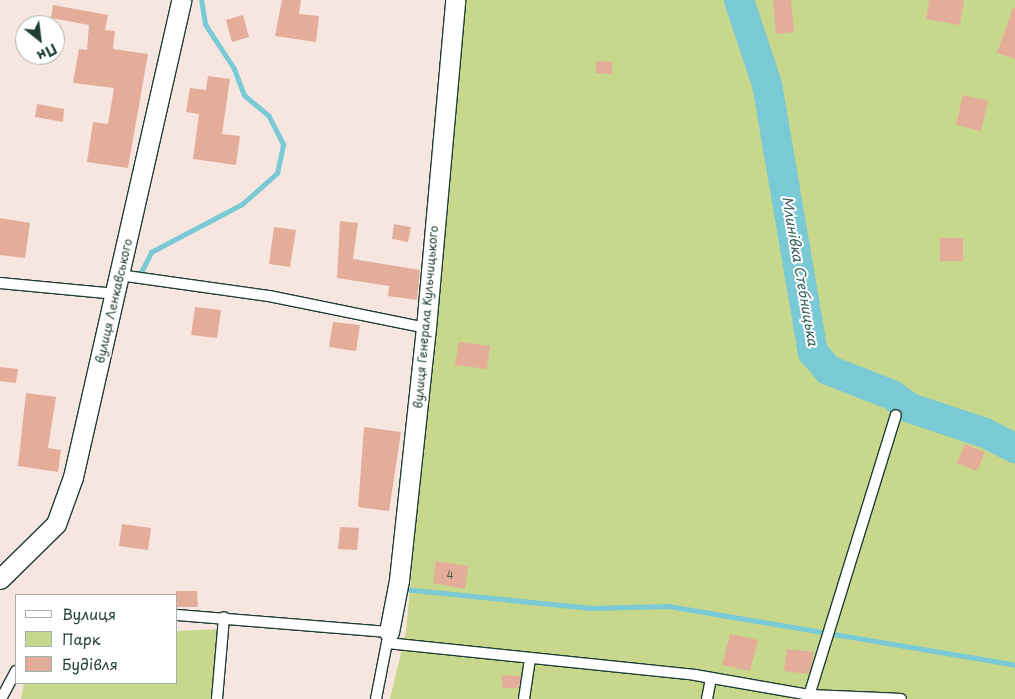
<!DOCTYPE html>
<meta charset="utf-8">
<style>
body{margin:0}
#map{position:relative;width:1015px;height:699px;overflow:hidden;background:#f7e6e0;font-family:"Playpen Sans",sans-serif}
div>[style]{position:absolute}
.green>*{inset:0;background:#c7d78b}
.stream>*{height:5px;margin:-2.5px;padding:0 2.5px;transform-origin:2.5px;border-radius:2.5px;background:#7acad6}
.river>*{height:30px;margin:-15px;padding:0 15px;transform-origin:15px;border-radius:15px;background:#7acad6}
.building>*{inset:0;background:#e4ad99}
.roads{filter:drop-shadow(1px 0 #1f3d34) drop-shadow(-1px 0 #1f3d34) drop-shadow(0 1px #1f3d34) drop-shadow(0 -1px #1f3d34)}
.service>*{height:10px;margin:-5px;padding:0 5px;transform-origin:5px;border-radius:5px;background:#fff}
.minor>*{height:19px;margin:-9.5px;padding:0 9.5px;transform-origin:9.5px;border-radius:9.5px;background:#fff}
span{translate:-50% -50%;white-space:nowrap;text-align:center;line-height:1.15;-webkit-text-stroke:4px #fff;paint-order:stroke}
.number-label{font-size:10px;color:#50594d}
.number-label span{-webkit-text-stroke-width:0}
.street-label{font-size:12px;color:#1f3d34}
.water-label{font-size:14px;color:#36605c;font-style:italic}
.legend{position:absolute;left:15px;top:594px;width:162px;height:90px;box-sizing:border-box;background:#fff;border:1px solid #a5b1ae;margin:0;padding:6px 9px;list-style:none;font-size:15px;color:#1f3d34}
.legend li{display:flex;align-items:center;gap:10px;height:25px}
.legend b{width:25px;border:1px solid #a5b1ae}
.north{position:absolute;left:15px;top:15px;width:50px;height:50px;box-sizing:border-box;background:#fff;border:1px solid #a5b1ae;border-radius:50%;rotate:151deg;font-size:14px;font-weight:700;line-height:20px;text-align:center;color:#1f3d34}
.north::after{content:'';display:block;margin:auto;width:18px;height:22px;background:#1f3d34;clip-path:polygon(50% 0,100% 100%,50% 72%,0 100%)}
</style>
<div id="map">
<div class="green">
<div style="clip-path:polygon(464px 0,1015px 0,1015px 699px,390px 699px,406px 632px)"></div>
<div style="clip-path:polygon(221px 629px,221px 699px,21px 699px,24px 683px,176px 683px,176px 631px)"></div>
</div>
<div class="stream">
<div style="left:140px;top:274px;width:25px;rotate:-63deg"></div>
<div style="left:151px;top:252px;width:103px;rotate:-27.8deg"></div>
<div style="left:242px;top:204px;width:47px;rotate:-41.5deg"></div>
<div style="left:277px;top:173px;width:30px;rotate:-78deg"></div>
<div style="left:283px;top:144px;width:31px;rotate:-117deg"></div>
<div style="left:269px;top:116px;width:33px;rotate:-140deg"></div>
<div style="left:244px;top:95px;width:30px;rotate:-111deg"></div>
<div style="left:233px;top:67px;width:51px;rotate:-123.1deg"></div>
<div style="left:205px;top:24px;width:24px;rotate:-99deg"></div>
<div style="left:403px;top:589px;width:189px;rotate:5.8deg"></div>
<div style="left:591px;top:608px;width:77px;rotate:-1.5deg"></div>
<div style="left:668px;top:606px;width:352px;rotate:9.6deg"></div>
</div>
<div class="river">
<div style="left:739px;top:0;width:89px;rotate:71.6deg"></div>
<div style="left:767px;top:84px;width:272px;rotate:80.3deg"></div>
<div style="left:813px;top:352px;width:23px;rotate:50deg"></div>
<div style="left:828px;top:370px;width:69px;rotate:21.3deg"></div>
<div style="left:892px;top:395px;width:22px;rotate:36deg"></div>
<div style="left:910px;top:408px;width:79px;rotate:18.4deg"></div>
<div style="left:985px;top:433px;width:34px;rotate:27deg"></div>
</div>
<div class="building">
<div style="clip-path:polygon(282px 0,301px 0,299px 14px,319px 16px,316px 42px,275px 36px)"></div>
<div style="clip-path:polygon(773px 0,791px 0,794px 32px,776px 34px)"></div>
<div style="clip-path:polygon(929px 0,964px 0,960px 25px,926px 19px)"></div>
<div style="clip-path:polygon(53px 5px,108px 15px,105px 30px,115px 31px,113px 49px,148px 54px,128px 168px,87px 162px,93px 122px,108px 124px,114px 88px,73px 83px,79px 49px,87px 50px,89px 25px,51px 18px)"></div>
<div style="clip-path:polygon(1013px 8px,1015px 8px,1015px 59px,997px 53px)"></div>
<div style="clip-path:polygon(243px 15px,249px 37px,232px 42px,226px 20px)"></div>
<div style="clip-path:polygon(596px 61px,612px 62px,612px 74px,596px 73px)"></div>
<div style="clip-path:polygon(208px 76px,230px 79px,222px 134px,240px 136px,236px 165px,193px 159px,199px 114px,186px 112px,190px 88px,206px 90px)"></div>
<div style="clip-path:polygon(963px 95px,988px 101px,981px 131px,956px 125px)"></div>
<div style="clip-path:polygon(37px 104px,64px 109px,63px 122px,35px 117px)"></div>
<div style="clip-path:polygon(0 218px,30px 223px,25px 258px,0 255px)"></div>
<div style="clip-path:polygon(340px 221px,358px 223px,353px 259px,420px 270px,417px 300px,388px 296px,389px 286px,337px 278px)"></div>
<div style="clip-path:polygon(394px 224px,411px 227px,408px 242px,392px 239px)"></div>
<div style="clip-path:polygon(274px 227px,296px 230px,290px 267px,269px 264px)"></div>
<div style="clip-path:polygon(940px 238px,963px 238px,963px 261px,940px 261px)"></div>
<div style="clip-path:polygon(195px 307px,221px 310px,217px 338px,191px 335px)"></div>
<div style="clip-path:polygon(333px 322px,360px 325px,356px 351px,329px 347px)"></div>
<div style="clip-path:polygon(459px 342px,490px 346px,487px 369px,455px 365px)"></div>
<div style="clip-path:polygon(0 367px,18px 369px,16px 383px,0 381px)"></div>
<div style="clip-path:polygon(26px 393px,56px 397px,48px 448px,61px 450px,58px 472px,18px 466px)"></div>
<div style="clip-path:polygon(364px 427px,401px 432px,389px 511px,358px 507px)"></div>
<div style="clip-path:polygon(965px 444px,985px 452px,977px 471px,957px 463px)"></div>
<div style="clip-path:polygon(122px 524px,151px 528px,148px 550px,119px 546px)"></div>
<div style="clip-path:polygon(340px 527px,359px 528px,357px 550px,338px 549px)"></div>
<div style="clip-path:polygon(436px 561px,468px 566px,465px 589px,433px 583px)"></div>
<div style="clip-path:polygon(176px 591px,197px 591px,198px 607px,176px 607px)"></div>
<div style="clip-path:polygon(730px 634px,758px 640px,750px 671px,722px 665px)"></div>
<div style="clip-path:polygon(787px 649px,814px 652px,809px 674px,784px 671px)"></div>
<div style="clip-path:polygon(502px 675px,521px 676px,519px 688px,502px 688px)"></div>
</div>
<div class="roads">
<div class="service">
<div style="left:119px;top:275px;width:151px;rotate:8deg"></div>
<div style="left:269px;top:296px;width:160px;rotate:11.5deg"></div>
<div style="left:0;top:283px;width:117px;rotate:5.4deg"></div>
<div style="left:176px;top:615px;width:214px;rotate:4.6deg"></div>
<div style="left:389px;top:632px;width:68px;rotate:101deg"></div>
<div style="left:387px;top:643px;width:310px;rotate:5.9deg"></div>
<div style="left:695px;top:675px;width:117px;rotate:9.9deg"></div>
<div style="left:810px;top:695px;width:91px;rotate:2.5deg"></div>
<div style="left:1px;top:699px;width:32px;rotate:-62deg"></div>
<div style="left:217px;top:699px;width:82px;rotate:-85.1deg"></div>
<div style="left:524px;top:699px;width:40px;rotate:-81.5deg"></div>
<div style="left:707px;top:699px;width:21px;rotate:-79deg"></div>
<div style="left:808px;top:699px;width:297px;rotate:-72.8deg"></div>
</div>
<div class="minor">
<div style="left:0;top:579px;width:78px;rotate:-44.5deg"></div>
<div style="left:56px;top:524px;width:50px;rotate:-70.1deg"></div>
<div style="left:73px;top:477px;width:489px;rotate:-77.2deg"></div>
<div style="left:389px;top:632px;width:53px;rotate:-79.1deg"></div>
<div style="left:399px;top:580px;width:253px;rotate:-83.9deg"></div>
<div style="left:426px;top:328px;width:329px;rotate:-84.9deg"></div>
</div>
</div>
<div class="number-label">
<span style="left:450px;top:575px">4</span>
</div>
<div class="street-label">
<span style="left:114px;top:301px;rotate:-77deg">вулиця Ленкавського</span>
<span style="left:426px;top:317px;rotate:-85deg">вулиця Генерала Кульчицького</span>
</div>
<div class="water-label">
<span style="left:800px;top:271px;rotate:80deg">Млинівка Стебницька</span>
</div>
<ul class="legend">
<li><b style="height:6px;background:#fff"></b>Вулиця</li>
<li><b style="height:14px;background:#c7d78b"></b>Парк</li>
<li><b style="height:14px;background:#e4ad99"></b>Будівля</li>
</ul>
<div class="north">Пн</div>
</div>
